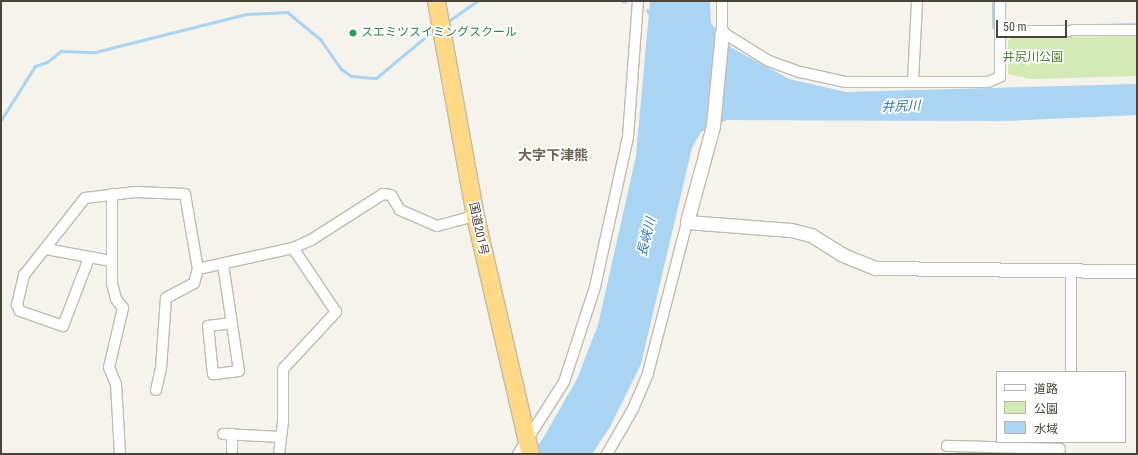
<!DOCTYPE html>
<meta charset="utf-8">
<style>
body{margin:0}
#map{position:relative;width:1138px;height:455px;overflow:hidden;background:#f6f3ec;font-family:"Roboto Condensed","Noto Sans JP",sans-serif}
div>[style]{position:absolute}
.green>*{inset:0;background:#d2eab5}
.water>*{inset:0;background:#a9d4f2}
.stream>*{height:3px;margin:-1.5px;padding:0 1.5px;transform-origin:1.5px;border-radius:1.5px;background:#a9d4f2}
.roads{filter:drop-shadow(1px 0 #c2bbae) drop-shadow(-1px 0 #c2bbae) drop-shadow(0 1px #c2bbae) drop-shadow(0 -1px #c2bbae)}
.minor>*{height:10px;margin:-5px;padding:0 5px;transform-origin:5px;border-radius:5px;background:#fff}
.tertiary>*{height:13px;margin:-6.5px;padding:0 6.5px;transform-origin:6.5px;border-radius:6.5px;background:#fff}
.trunk>*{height:17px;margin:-8.5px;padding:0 8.5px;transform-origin:8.5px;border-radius:8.5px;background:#ffd985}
.dots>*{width:11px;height:11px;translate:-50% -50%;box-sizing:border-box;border:2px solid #fff;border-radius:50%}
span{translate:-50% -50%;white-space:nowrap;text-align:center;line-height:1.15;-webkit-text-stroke:3.5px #fff;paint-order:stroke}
.leisure-label{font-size:12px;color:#27864d}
.left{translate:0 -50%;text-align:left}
.park-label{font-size:12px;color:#4a7f2a}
.street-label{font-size:12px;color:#4b4439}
.water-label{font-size:13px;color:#2e7ab2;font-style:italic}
.quarter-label{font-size:14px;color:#6e6250;font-weight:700}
.frame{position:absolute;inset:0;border:2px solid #4b4439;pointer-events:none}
.legend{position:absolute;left:996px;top:371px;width:130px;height:72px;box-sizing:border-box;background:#fff;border:1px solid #b7b4b0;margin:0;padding:5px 7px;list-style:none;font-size:12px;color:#4b4439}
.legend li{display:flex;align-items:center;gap:8px;height:20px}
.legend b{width:20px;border:1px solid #b7b4b0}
.scale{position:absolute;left:996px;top:20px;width:71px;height:18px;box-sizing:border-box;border:2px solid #4b4439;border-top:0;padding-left:5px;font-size:12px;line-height:14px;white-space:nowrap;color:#4b4439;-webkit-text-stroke:3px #fff;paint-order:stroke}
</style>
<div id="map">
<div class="green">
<div style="clip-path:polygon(1137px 36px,1137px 76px,1031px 79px,1008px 74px,1008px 41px,1012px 37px)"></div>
</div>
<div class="water">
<div style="clip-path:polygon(650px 1px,710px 1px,711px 23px,732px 48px,789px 79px,846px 92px,1137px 84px,1137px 115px,1005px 121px,727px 120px,701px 132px,692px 148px,641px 364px,610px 427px,592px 454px,530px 454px,542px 440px,577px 379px,598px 325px,636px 156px)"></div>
</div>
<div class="stream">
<div style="left:622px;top:1px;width:3px;rotate:18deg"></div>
<div style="left:993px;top:1px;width:26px;rotate:90deg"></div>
<div style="left:993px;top:27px;width:5px"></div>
<div style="left:647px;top:10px;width:9px;rotate:54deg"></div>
<div style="left:447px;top:22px;width:37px;rotate:-35deg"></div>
<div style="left:1051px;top:26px;width:86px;rotate:-1.3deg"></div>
<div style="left:1px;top:120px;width:64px;rotate:-57.8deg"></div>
<div style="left:35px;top:66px;width:13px;rotate:-18deg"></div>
<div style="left:47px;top:62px;width:18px;rotate:-38deg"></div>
<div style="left:61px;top:51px;width:34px;rotate:2deg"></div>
<div style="left:95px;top:52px;width:156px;rotate:-14.1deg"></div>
<div style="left:246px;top:14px;width:41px;rotate:-2.8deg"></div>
<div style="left:287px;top:12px;width:43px;rotate:39.3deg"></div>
<div style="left:320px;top:39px;width:37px;rotate:55deg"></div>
<div style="left:341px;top:69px;width:12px;rotate:35deg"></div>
<div style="left:351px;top:76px;width:25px;rotate:5deg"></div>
<div style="left:376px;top:78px;width:69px;rotate:-39.7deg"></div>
</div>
<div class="roads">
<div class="minor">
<div style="left:722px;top:1px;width:31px;rotate:90deg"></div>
<div style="left:722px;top:32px;width:55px;rotate:31.7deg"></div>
<div style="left:769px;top:61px;width:33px;rotate:20deg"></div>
<div style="left:800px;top:72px;width:46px;rotate:12.5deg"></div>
<div style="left:845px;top:82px;width:143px"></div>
<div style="left:988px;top:82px;width:13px;rotate:-23deg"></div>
<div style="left:1000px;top:77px;width:76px;rotate:-90deg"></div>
<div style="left:1000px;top:31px;width:137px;rotate:-0.4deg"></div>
<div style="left:913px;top:81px;width:80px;rotate:-87.1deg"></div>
<div style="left:112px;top:194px;width:89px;rotate:90deg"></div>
<div style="left:112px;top:283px;width:16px;rotate:76deg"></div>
<div style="left:116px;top:299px;width:11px;rotate:52deg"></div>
<div style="left:123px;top:308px;width:61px;rotate:103.3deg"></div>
<div style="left:109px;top:367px;width:18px;rotate:68deg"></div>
<div style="left:116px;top:384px;width:70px;rotate:86.7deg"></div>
<div style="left:46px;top:249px;width:66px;rotate:10.5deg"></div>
<div style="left:89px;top:258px;width:73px;rotate:110.9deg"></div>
<div style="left:63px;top:326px;width:46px;rotate:-160.8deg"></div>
<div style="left:20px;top:311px;width:7px;rotate:-117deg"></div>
<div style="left:17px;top:305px;width:31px;rotate:-77deg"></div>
<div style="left:24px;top:275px;width:98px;rotate:-51.6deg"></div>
<div style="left:85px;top:198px;width:51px;rotate:-6.7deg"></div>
<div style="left:136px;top:192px;width:49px;rotate:2.3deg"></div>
<div style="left:185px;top:194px;width:76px;rotate:80.2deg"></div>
<div style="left:198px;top:269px;width:97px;rotate:-12.5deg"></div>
<div style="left:293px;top:248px;width:20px;rotate:-24deg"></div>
<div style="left:311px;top:240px;width:85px;rotate:-32.6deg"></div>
<div style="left:383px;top:194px;width:8px;rotate:7deg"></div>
<div style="left:391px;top:195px;width:17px;rotate:59deg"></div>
<div style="left:400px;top:210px;width:40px;rotate:23.4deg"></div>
<div style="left:437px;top:226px;width:39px;rotate:-15deg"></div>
<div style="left:223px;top:264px;width:108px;rotate:81.5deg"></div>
<div style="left:239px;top:371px;width:26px;rotate:173deg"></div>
<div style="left:213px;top:374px;width:48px;rotate:-95.9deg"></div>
<div style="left:208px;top:326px;width:23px;rotate:-7deg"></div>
<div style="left:1071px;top:272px;width:100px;rotate:90deg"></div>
<div style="left:156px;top:390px;width:22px;rotate:-77deg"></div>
<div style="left:161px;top:369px;width:71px;rotate:-86deg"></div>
<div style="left:166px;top:298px;width:32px;rotate:-28deg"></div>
<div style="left:194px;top:283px;width:15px;rotate:-74deg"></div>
<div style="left:223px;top:434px;width:58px;rotate:3deg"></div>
<div style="left:947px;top:446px;width:113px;rotate:1.5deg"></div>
<div style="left:232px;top:450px;width:16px;rotate:-90deg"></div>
<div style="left:279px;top:454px;width:32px;rotate:-83deg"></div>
<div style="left:283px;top:422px;width:53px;rotate:-90deg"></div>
<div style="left:283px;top:369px;width:78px;rotate:-47.1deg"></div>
<div style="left:336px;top:312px;width:77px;rotate:-123.9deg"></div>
<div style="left:518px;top:454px;width:85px;rotate:-57.4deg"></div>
<div style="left:564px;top:382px;width:100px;rotate:-71.9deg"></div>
<div style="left:595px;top:287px;width:154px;rotate:-77.6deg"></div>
<div style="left:628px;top:137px;width:136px;rotate:-85.8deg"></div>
<div style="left:607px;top:454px;width:52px;rotate:-60deg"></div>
<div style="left:633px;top:409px;width:39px;rotate:-67deg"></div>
<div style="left:648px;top:373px;width:156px;rotate:-75.5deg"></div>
</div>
<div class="tertiary">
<div style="left:722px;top:32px;width:94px;rotate:95.5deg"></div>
<div style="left:713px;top:126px;width:99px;rotate:105.2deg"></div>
<div style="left:687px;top:222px;width:104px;rotate:4.4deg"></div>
<div style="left:791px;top:230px;width:21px;rotate:14deg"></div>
<div style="left:811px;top:235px;width:38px;rotate:32deg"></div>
<div style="left:843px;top:255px;width:35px;rotate:22deg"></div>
<div style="left:876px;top:268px;width:261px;rotate:0.7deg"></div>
</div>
<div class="trunk">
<div style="left:436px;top:1px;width:219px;rotate:79.7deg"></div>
<div style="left:475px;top:216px;width:244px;rotate:77deg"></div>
</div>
</div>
<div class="dots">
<div style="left:353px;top:33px;background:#2e9e5b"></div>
</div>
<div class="leisure-label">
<span class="left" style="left:361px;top:33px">スエミツスイミングスクール</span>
</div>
<div class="park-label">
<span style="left:1033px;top:58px">井尻川公園</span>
</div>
<div class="street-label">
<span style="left:478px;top:229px;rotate:78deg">国道201号</span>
</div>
<div class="water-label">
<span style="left:901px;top:107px;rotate:-2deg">井尻川</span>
<span style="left:647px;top:237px;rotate:-76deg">長峡川</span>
</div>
<div class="quarter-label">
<span style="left:553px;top:155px">大字下津熊</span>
</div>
<div class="frame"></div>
<ul class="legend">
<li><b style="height:5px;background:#fff"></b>道路</li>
<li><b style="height:11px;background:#d2eab5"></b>公園</li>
<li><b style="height:11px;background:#a9d4f2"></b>水域</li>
</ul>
<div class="scale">50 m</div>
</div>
